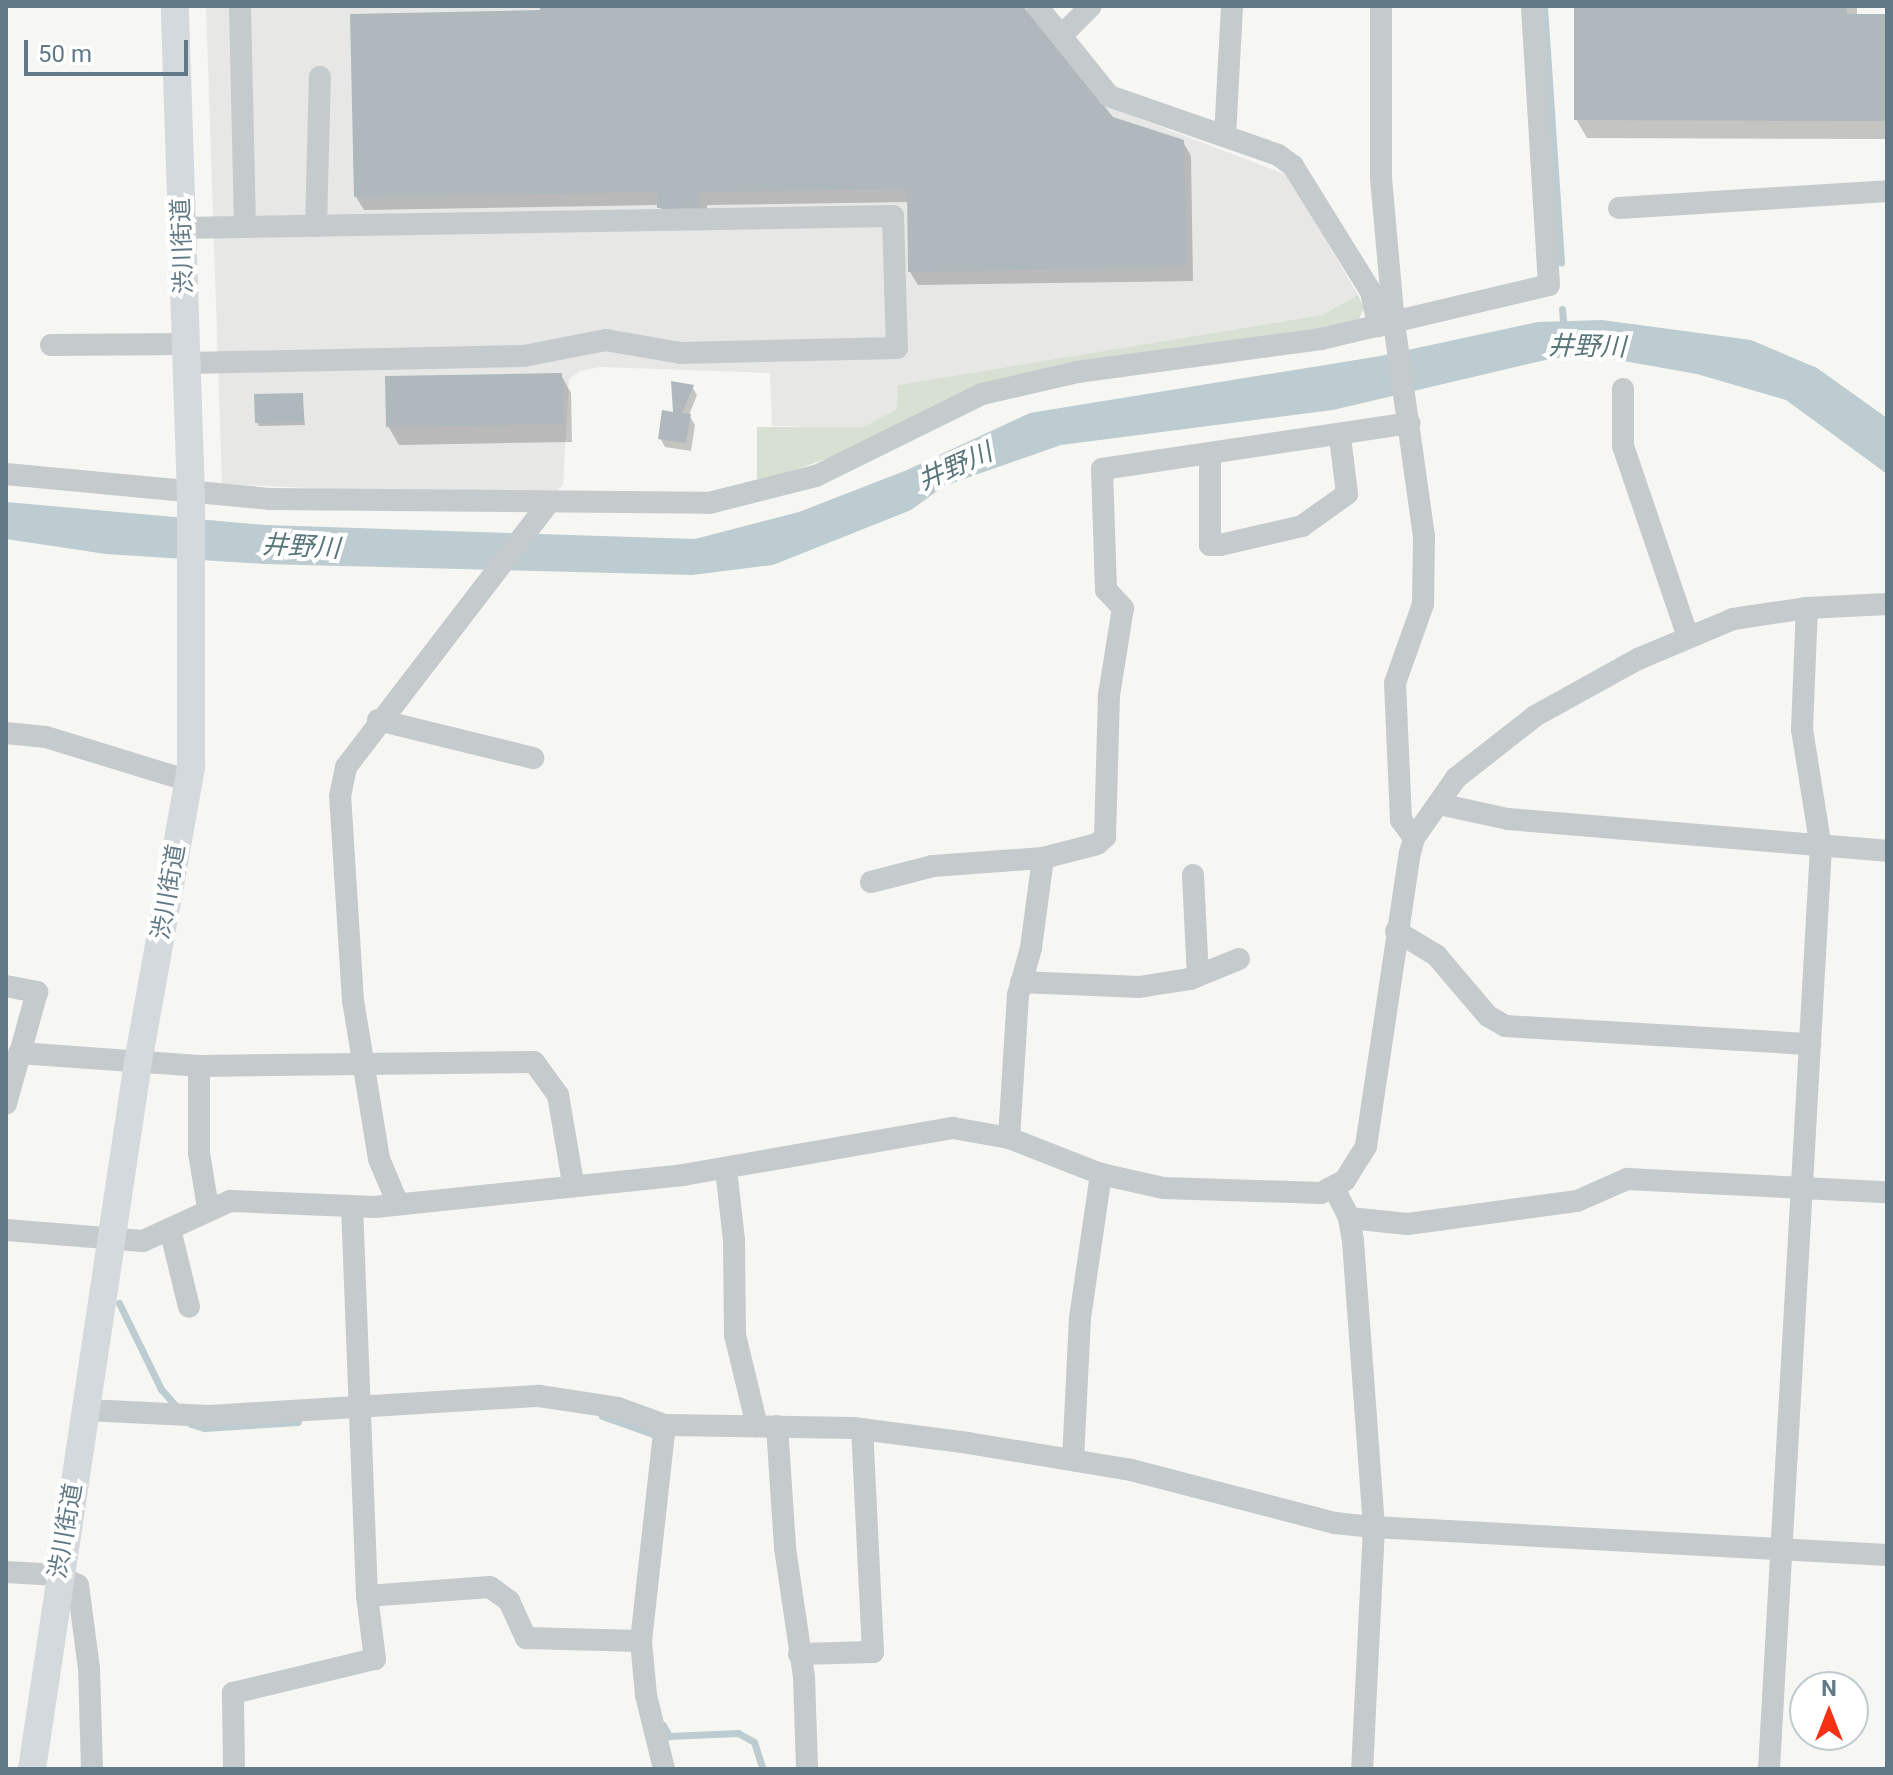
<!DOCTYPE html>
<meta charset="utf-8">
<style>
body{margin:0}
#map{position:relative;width:1893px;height:1775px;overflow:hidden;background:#f6f6f2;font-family:Roboto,"Noto Sans JP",sans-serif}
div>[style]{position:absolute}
.built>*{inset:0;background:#e7e8e6}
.green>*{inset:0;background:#d8dfd3}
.water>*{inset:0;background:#bdccd0}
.shadow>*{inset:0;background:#0003}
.stream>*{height:7px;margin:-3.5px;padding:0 3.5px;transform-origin:3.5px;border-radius:3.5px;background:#bdccd0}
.building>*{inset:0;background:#aeb8bd}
.minor>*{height:22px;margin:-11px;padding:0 11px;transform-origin:11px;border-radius:11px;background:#c5cacd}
.major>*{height:28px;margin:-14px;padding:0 14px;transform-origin:14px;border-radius:14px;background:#d3d9dd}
span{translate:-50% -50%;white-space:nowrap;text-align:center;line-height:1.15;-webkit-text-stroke:8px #fff;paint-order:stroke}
.street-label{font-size:24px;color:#627a87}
.water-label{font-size:26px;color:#58767c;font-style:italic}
.frame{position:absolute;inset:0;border:8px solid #627a87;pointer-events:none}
.north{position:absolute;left:1789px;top:1671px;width:80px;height:80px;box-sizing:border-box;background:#fff;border:2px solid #c0cacf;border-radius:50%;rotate:0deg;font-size:22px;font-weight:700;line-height:32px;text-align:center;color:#627a87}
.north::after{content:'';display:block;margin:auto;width:28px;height:36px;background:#f63113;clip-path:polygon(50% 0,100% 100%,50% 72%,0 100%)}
.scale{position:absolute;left:24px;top:40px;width:164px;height:36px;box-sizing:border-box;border:4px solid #627a87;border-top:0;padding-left:10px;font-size:24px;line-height:28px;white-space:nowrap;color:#627a87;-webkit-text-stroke:6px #fff;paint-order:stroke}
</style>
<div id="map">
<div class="built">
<div style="clip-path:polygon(206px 6px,1028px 6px,1109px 107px,1287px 175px,1358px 295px,1322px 315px,899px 385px,897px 409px,864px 428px,772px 426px,770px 373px,600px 367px,580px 371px,569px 379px,563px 485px,556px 491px,417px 493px,222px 484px)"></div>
</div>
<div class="green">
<div style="clip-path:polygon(1358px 295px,1364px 308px,1359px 319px,1309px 332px,1083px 364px,757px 484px,757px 427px,864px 427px,897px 409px,898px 385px,1322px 315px)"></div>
</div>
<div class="water">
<div style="clip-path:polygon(1602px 320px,1751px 340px,1817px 368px,1887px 418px,1887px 474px,1786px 400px,1697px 374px,1601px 357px,1554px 358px,1333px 410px,1061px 445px,944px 486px,911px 510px,773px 565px,692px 575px,264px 564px,106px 554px,6px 539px,6px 502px,265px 525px,695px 539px,799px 512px,907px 470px,1030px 413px,1380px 356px,1538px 322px)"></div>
</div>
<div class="shadow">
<div style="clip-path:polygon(542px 6px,1020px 6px,1112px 119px,1183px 142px,1191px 156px,1193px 281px,918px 285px,910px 272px,909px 202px,707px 205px,707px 221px,667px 221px,659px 205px,364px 210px,356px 197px,542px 12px)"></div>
<div style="clip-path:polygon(1576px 6px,1857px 6px,1857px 16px,1887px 16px,1887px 139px,1587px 138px,1576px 119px)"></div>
<div style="clip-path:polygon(561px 375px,571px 393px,572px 442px,399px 445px,388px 426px)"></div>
<div style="clip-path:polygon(692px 387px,697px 395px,689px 415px,695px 425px,691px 451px,665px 447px,660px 438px)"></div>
<div style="clip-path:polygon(302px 395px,305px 425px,259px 426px,257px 422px)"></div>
</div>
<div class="stream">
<div style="left:1544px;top:6px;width:257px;rotate:86.2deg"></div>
<div style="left:1562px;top:309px;width:22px;rotate:85deg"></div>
<div style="left:119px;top:1303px;width:96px;rotate:64deg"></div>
<div style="left:161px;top:1389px;width:23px;rotate:49deg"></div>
<div style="left:602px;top:1416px;width:54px;rotate:19.4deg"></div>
<div style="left:191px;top:1424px;width:14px;rotate:17deg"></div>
<div style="left:204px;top:1428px;width:94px;rotate:-3.7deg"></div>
<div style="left:663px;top:1725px;width:13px;rotate:61deg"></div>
<div style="left:669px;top:1736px;width:69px;rotate:-2.5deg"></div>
<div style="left:738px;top:1733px;width:18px;rotate:29deg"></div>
<div style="left:754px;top:1742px;width:28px;rotate:72deg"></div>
</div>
<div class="building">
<div style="clip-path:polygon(540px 6px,1023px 6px,1113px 117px,1184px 140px,1187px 267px,908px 272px,907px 189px,700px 192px,701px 207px,657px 208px,657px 192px,354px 197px,350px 14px,540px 10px)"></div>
<div style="clip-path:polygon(1574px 6px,1847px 6px,1847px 14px,1887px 14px,1887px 121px,1574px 120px)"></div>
<div style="clip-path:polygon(562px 373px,563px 424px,386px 427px,385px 376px)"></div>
<div style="clip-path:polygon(671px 381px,694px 385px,682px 413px,691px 414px,686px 443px,658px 439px,662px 410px,673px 412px)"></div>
<div style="clip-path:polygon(303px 393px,304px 422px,255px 423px,254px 394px)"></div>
</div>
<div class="minor">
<div style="left:240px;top:6px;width:221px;rotate:88.7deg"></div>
<div style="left:1037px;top:6px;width:115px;rotate:51.3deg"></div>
<div style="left:1109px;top:96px;width:179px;rotate:19.2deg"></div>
<div style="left:1278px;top:155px;width:19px;rotate:36deg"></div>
<div style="left:1293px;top:166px;width:148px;rotate:58.2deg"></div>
<div style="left:1371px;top:292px;width:35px;rotate:78deg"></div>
<div style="left:1381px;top:6px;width:172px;rotate:90deg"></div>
<div style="left:1381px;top:178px;width:146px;rotate:84.9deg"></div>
<div style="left:1394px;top:323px;width:215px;rotate:82deg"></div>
<div style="left:1424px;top:536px;width:68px;rotate:90.8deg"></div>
<div style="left:1423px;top:604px;width:84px;rotate:109.5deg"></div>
<div style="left:1395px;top:683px;width:137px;rotate:87.5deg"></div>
<div style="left:1401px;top:820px;width:22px;rotate:54deg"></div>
<div style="left:1061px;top:36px;width:42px;rotate:-45deg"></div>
<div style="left:1225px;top:136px;width:130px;rotate:-86.9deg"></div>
<div style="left:1619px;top:208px;width:269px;rotate:-3.6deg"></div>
<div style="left:316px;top:226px;width:149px;rotate:-88.5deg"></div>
<div style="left:182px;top:228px;width:711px;rotate:-0.97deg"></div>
<div style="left:893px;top:216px;width:132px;rotate:88.3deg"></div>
<div style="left:897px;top:348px;width:216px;rotate:178.7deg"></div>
<div style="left:681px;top:353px;width:76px;rotate:-170.2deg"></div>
<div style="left:606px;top:340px;width:84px;rotate:169deg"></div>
<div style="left:524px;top:356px;width:337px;rotate:178.8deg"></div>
<div style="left:51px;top:345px;width:135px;rotate:-0.4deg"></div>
<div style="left:1623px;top:389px;width:57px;rotate:90deg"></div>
<div style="left:1623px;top:446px;width:202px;rotate:71.2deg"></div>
<div style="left:1210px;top:457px;width:88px;rotate:90deg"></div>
<div style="left:1210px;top:545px;width:10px"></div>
<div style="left:1220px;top:545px;width:84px;rotate:-13deg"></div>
<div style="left:1302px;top:526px;width:55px;rotate:-35.4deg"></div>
<div style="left:1347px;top:494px;width:57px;rotate:-97deg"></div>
<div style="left:6px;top:474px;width:264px;rotate:5.4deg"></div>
<div style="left:269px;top:499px;width:440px;rotate:0.5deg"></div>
<div style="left:709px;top:503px;width:110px;rotate:-14.2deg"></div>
<div style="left:816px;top:476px;width:185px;rotate:-26.3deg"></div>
<div style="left:982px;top:394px;width:98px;rotate:-13deg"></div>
<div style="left:1077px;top:372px;width:246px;rotate:-7.7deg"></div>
<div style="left:1321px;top:339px;width:234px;rotate:-13.3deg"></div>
<div style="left:1549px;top:285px;width:280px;rotate:-93.5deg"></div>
<div style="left:378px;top:720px;width:160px;rotate:13.8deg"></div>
<div style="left:6px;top:733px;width:40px;rotate:5.7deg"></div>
<div style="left:46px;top:737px;width:150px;rotate:17.1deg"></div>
<div style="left:1439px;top:804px;width:71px;rotate:12.3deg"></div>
<div style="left:1508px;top:819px;width:380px;rotate:4.8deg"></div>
<div style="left:1193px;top:875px;width:101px;rotate:87.2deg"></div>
<div style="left:871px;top:882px;width:64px;rotate:-14.5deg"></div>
<div style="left:933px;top:866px;width:110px;rotate:-4.2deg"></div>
<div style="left:1396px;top:931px;width:47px;rotate:31deg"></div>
<div style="left:1436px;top:955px;width:80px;rotate:49.6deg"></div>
<div style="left:1488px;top:1016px;width:20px;rotate:30deg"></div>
<div style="left:1505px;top:1026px;width:306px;rotate:3.4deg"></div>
<div style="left:1021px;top:982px;width:118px;rotate:2.4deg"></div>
<div style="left:1139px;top:987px;width:52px;rotate:-8.9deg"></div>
<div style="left:1190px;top:979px;width:53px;rotate:-22.2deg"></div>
<div style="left:6px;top:986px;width:32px;rotate:11deg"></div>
<div style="left:37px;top:992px;width:116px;rotate:105.5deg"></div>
<div style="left:19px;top:1053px;width:180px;rotate:4.1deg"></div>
<div style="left:199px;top:1066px;width:335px;rotate:-0.7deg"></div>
<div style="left:534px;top:1062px;width:41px;rotate:54deg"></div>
<div style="left:558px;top:1095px;width:89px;rotate:80.3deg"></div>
<div style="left:199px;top:1066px;width:87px;rotate:90deg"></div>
<div style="left:199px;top:1153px;width:56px;rotate:80.7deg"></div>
<div style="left:1009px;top:1138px;width:143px;rotate:-86.4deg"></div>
<div style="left:1018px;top:995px;width:49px;rotate:-74.5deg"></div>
<div style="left:1031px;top:948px;width:91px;rotate:-82.4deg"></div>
<div style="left:1043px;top:858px;width:56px;rotate:-14.5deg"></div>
<div style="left:1097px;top:844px;width:11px;rotate:-41deg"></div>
<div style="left:1105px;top:837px;width:142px;rotate:-88.4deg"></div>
<div style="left:1109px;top:695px;width:88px;rotate:-80.9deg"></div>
<div style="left:1123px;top:608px;width:25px;rotate:-133deg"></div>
<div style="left:1106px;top:590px;width:121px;rotate:-91.9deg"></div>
<div style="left:1102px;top:469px;width:311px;rotate:-8.5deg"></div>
<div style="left:726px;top:1169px;width:71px;rotate:83.6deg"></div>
<div style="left:734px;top:1240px;width:95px;rotate:89.4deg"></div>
<div style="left:735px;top:1335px;width:94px;rotate:76.4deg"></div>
<div style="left:1334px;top:1188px;width:34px;rotate:63deg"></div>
<div style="left:1349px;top:1218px;width:23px;rotate:80deg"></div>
<div style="left:1353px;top:1241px;width:287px;rotate:85.8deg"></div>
<div style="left:1374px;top:1527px;width:242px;rotate:92.8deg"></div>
<div style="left:398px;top:1204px;width:49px;rotate:-112.9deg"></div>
<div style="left:379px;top:1159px;width:160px;rotate:-99.3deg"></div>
<div style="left:353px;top:1001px;width:205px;rotate:-93.6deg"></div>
<div style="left:340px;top:796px;width:30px;rotate:-78deg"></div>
<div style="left:346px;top:767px;width:332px;rotate:-52.5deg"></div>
<div style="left:1349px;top:1218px;width:59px;rotate:5.8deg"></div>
<div style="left:1408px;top:1224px;width:171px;rotate:-7.8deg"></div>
<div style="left:1577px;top:1201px;width:55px;rotate:-23.7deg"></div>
<div style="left:1627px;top:1179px;width:260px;rotate:2.9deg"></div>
<div style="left:170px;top:1229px;width:80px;rotate:76.3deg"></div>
<div style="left:6px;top:1230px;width:137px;rotate:4.6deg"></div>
<div style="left:143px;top:1241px;width:96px;rotate:-24.7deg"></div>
<div style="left:230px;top:1201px;width:145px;rotate:2.4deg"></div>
<div style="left:375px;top:1207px;width:310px;rotate:-5.9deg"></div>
<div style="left:683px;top:1175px;width:274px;rotate:-9.9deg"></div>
<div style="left:953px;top:1128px;width:57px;rotate:10.1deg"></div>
<div style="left:1009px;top:1138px;width:99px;rotate:21.4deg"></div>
<div style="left:1101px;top:1174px;width:64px;rotate:12.7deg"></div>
<div style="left:1163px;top:1188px;width:158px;rotate:1.8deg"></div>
<div style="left:1321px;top:1193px;width:27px;rotate:-28deg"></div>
<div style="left:1345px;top:1180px;width:40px;rotate:-58deg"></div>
<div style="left:1366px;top:1146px;width:296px;rotate:-81.5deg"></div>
<div style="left:1410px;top:853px;width:16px;rotate:-75deg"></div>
<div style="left:1414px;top:838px;width:73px;rotate:-55deg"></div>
<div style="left:1456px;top:778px;width:100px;rotate:-38.1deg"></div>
<div style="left:1535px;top:716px;width:118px;rotate:-29deg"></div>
<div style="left:1638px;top:659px;width:103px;rotate:-22.8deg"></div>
<div style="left:1733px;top:619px;width:75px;rotate:-8.5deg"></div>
<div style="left:1807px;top:608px;width:80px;rotate:-2.9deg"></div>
<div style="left:87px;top:1410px;width:122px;rotate:2.8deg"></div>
<div style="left:209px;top:1416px;width:331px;rotate:-3.5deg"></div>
<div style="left:539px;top:1396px;width:80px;rotate:8.6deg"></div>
<div style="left:618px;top:1408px;width:50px;rotate:19.9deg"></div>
<div style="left:665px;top:1425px;width:188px;rotate:0.9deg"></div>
<div style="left:853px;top:1428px;width:116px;rotate:7.4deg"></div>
<div style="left:968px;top:1443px;width:165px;rotate:9.4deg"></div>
<div style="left:1131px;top:1470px;width:211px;rotate:14.6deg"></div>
<div style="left:1335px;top:1523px;width:39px;rotate:6deg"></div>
<div style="left:1374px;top:1527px;width:514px;rotate:3.12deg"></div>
<div style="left:777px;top:1426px;width:122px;rotate:86.2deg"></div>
<div style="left:785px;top:1548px;width:130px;rotate:81.6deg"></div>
<div style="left:804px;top:1677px;width:92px;rotate:88.1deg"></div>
<div style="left:1073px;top:1460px;width:142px;rotate:-87.2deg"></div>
<div style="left:1080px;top:1318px;width:146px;rotate:-81.7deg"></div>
<div style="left:6px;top:1572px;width:52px;rotate:3.3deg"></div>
<div style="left:58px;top:1575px;width:22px;rotate:27deg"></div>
<div style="left:78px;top:1585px;width:84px;rotate:82.5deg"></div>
<div style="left:89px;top:1668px;width:101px;rotate:88.3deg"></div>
<div style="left:367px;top:1596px;width:123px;rotate:-4.2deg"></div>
<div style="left:490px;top:1587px;width:24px;rotate:36deg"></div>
<div style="left:509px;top:1601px;width:41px;rotate:65.3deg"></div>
<div style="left:526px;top:1638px;width:115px;rotate:1.5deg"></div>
<div style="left:799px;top:1654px;width:74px;rotate:-1.5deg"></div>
<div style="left:873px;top:1652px;width:223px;rotate:-92.8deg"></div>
<div style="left:234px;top:1769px;width:76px;rotate:-90.8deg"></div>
<div style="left:233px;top:1693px;width:146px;rotate:-13.5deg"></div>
<div style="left:375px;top:1659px;width:64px;rotate:-97.2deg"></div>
<div style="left:367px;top:1596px;width:388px;rotate:-92.2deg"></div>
<div style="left:664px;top:1769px;width:76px;rotate:-103.7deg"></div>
<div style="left:646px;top:1695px;width:54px;rotate:-95.3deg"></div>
<div style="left:641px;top:1641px;width:217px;rotate:-83.7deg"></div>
<div style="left:1769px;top:1769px;width:922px;rotate:-86.77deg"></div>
<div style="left:1821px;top:848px;width:120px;rotate:-99.1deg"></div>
<div style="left:1802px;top:730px;width:122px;rotate:-87.7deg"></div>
</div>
<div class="major">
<div style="left:32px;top:1769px;width:715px;rotate:-81.47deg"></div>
<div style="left:138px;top:1062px;width:301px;rotate:-79.8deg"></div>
<div style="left:191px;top:766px;width:269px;rotate:-90deg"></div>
<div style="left:191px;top:497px;width:491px;rotate:-91.9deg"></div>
</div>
<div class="street-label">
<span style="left:183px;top:246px;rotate:-92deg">渋川街道</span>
<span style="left:169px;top:892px;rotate:-80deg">渋川街道</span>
<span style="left:66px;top:1531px;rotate:-80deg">渋川街道</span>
</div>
<div class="water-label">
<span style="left:1587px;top:347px;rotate:1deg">井野川</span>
<span style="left:955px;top:467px;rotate:-24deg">井野川</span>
<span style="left:301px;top:547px;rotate:3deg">井野川</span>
</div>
<div class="frame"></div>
<div class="north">N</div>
<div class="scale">50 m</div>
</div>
